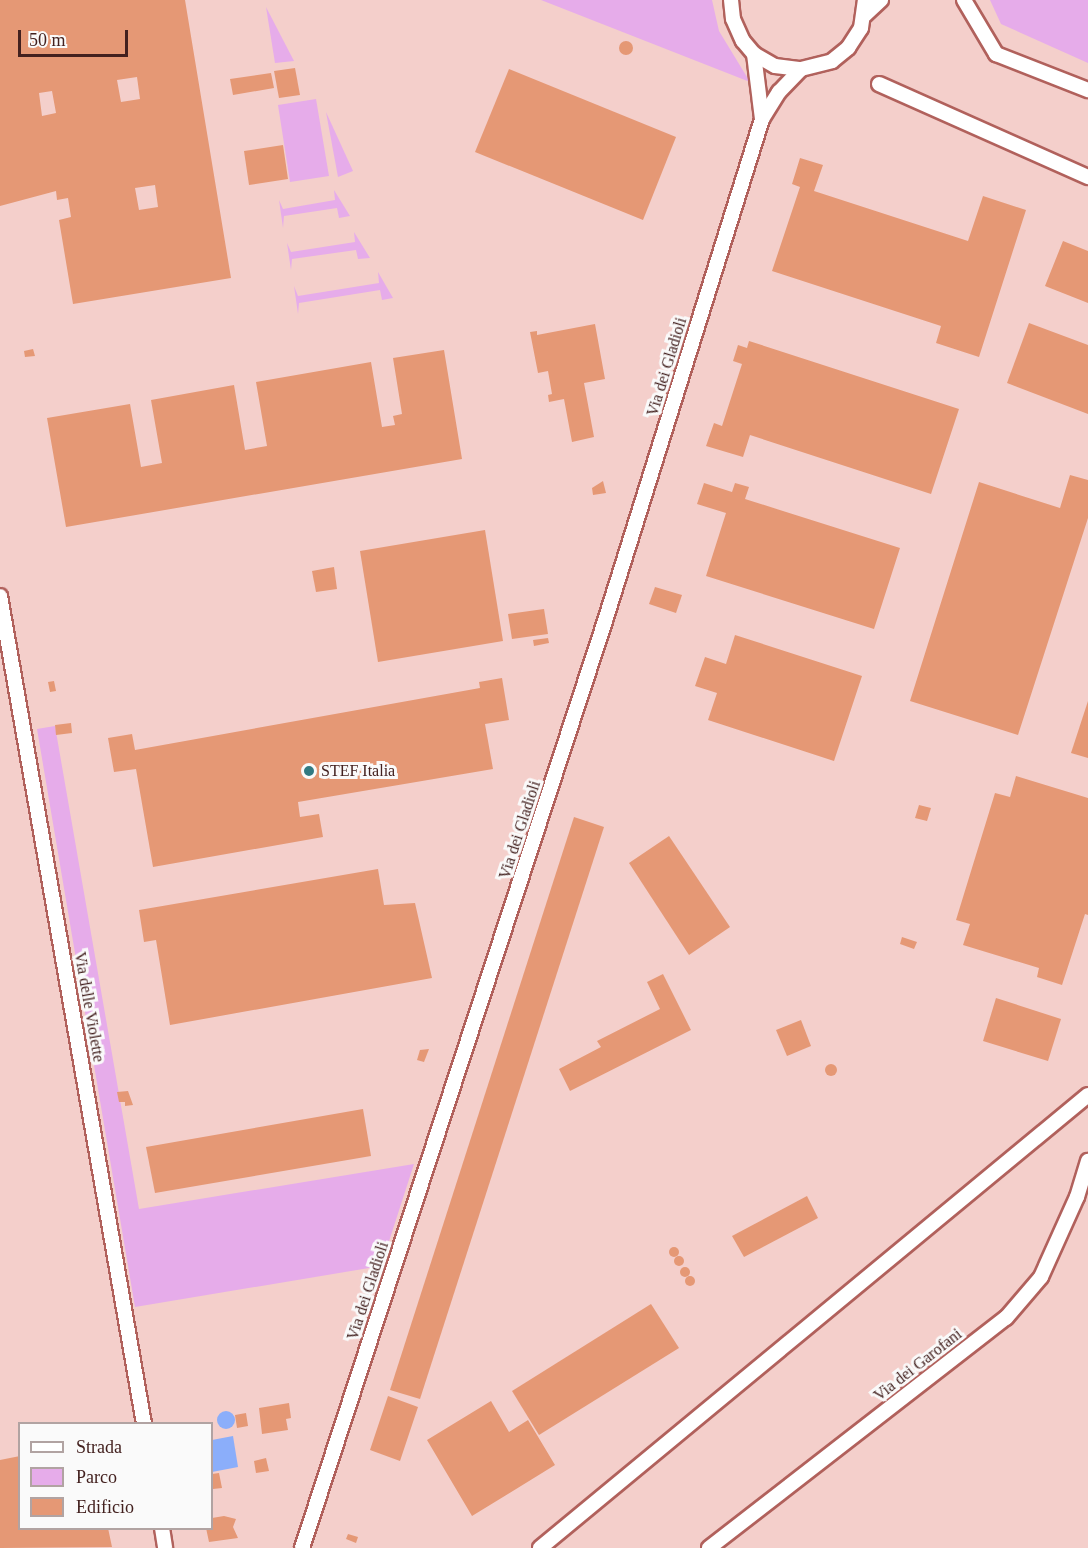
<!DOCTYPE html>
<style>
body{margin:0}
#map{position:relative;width:1088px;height:1548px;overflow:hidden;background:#f4cfcb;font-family:"Times New Roman",serif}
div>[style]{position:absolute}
.green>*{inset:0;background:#e6acea}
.water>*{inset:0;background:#8baefa}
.round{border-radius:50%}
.building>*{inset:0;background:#e59875}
.roads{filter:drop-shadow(2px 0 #b1615c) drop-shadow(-2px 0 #b1615c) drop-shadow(0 2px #b1615c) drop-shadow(0 -2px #b1615c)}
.minor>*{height:14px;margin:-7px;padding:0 7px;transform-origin:7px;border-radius:7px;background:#fff}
.dots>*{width:16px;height:16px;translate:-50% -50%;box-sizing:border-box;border:3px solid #fafafa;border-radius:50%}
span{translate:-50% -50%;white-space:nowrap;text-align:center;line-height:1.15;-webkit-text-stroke:6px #fafafa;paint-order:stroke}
.street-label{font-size:16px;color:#43211f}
.poi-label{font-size:16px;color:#43211f}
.left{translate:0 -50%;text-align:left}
.legend{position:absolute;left:18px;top:1422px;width:195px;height:108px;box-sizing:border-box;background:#fafafa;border:2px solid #b1a3a2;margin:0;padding:8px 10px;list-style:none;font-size:18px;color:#43211f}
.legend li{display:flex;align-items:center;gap:12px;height:30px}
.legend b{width:30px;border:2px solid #b1a3a2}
.scale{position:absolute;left:18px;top:30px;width:110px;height:27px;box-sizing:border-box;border:3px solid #43211f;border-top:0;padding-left:8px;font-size:18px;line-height:21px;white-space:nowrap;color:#43211f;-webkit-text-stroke:4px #fafafa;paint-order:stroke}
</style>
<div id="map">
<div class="green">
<div style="clip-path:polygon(541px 0,712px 0,719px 31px,750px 82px)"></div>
<div style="clip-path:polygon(990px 0,1088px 0,1088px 63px,1001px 24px)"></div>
<div style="clip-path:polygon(266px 7px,294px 61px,275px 63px)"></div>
<div style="clip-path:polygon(316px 99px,329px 176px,290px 182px,278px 105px)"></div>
<div style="clip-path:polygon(326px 112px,353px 171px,338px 177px)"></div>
<div style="clip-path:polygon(334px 190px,350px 216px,339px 218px,337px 208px,284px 216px,283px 228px,279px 200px,283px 209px,335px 200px)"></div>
<div style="clip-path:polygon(354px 232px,370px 258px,358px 259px,356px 250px,292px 259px,291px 270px,287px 243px,291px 252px,355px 242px)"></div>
<div style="clip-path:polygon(378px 272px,393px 298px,382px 300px,380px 290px,299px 303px,298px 314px,294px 286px,298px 296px,379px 283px)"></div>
<div style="clip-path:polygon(55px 726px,139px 1209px,414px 1164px,381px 1266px,135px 1307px,37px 729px)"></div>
</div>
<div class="water">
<div class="round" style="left:217px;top:1411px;width:18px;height:18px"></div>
<div style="clip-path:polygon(233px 1436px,238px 1467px,212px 1472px,212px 1440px)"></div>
</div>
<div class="building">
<div style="clip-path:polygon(evenodd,0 0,185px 0,231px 278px,73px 304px,59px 220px,71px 217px,68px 198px,57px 200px,56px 191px,0 206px,0 0,137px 77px,140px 99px,121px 102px,117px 80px,137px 77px,0 0,52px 91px,56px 113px,42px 116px,39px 93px,52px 91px,0 0,155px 185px,158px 207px,139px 210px,135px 188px,155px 185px)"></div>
<div class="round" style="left:619px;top:41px;width:14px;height:14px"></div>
<div style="clip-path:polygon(295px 68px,300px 95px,279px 98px,274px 71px)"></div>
<div style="clip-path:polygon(509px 69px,676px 137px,643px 220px,475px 152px)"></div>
<div style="clip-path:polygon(271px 73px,274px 88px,233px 95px,230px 79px)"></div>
<div style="clip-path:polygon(283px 145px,288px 179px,249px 185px,244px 151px)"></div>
<div style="clip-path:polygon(800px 158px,823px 165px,814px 191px,968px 241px,983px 196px,1026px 210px,979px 357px,936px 343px,941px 326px,772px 271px,800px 187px,792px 184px)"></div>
<div style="clip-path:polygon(1063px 241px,1088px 251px,1088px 303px,1045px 286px)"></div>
<div style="clip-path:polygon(1029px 323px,1088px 345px,1088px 414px,1007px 383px)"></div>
<div style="clip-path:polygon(595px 324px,605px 379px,584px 383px,594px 437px,572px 442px,564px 399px,549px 402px,548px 395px,552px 394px,548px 371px,538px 373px,530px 332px,537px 331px,537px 335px)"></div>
<div style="clip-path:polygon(749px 341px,959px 409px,931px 494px,750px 435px,743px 457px,706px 446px,714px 423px,722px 426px,742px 364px,733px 361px,738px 345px,747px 348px)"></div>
<div style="clip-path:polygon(33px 349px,35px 356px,25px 357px,24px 351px)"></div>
<div style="clip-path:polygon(444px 350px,462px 459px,66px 527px,47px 418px,130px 404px,141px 467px,162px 463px,151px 400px,234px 385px,245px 450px,267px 446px,256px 382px,371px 362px,382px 427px,395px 425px,393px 416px,402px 414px,393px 358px)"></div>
<div style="clip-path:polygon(1070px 475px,1088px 480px,1088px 518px,1018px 735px,910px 701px,979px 482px,1060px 508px)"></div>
<div style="clip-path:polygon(603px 481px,606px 493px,593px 495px,592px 488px)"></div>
<div style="clip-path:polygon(704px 483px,732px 492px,735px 483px,749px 487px,745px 499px,900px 548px,874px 629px,706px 576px,726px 513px,697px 504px)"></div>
<div style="clip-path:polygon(485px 530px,503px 641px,378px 662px,360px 551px)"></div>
<div style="clip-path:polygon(334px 567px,337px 589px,316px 592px,312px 571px)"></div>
<div style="clip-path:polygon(655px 587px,682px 595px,676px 613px,649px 604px)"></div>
<div style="clip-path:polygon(544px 609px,548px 634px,512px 639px,508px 614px)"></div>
<div style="clip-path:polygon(735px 635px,862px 676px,834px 761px,708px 720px,717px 693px,695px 686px,705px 657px,726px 664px)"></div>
<div style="clip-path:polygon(548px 638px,549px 643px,534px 646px,533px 640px)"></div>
<div style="clip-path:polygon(502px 678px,509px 720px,485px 724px,493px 769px,298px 802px,300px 817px,319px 814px,323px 837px,153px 867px,136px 769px,114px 772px,108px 738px,132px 734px,135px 750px,480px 688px,479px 682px)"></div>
<div style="clip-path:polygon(54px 681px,56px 691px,50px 692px,48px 682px)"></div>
<div style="clip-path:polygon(1088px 701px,1088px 758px,1071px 753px)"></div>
<div style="clip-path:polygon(71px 723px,72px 733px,56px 735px,55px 725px)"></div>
<div style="clip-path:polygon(1016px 776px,1088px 798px,1088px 915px,1085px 914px,1062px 985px,1037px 977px,1039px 968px,963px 945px,970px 924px,956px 920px,995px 793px,1010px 797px)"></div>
<div style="clip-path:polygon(919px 805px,931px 808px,927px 821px,915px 818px)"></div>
<div style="clip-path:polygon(574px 817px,604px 827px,420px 1399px,390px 1390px)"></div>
<div style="clip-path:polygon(669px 836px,730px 927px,689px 955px,629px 863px)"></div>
<div style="clip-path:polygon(378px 869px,384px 905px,415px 903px,432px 978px,170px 1025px,156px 940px,144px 942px,139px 910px)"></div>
<div style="clip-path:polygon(902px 937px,917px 942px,914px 949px,900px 944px)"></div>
<div style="clip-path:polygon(663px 974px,691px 1030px,570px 1091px,559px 1069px,601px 1047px,597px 1041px,660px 1009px,647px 982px)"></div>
<div style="clip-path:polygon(996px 998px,1061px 1019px,1048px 1061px,983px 1041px)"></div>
<div style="clip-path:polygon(801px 1020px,811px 1046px,787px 1056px,776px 1030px)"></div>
<div style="clip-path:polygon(429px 1049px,424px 1062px,417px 1060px,420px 1050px)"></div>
<div class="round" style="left:825px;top:1064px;width:12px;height:12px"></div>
<div style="clip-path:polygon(128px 1091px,133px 1105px,125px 1106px,125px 1102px,119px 1102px,117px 1092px)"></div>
<div style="clip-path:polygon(363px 1109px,371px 1156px,155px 1193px,146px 1147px)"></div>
<div style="clip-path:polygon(807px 1196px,818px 1218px,744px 1257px,732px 1236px)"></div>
<div class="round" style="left:669px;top:1247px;width:10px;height:10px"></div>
<div class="round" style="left:674px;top:1256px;width:10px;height:10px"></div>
<div class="round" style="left:680px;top:1267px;width:10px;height:10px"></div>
<div class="round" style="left:685px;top:1276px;width:10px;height:10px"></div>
<div style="clip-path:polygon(651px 1304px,679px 1348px,539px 1435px,512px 1391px)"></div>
<div style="clip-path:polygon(388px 1396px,418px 1407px,400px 1461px,370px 1450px)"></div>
<div style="clip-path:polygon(491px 1401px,509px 1432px,528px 1420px,555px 1465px,472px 1516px,427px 1440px)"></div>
<div style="clip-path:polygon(289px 1403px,291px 1418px,286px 1419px,288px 1430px,262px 1434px,259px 1408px)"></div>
<div style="clip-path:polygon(246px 1413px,248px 1426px,237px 1428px,235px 1415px)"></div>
<div style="clip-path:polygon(20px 1456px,20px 1528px,108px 1528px,112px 1547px,0 1548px,0 1460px)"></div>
<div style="clip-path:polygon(266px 1458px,269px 1471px,256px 1473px,254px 1461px)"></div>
<div style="clip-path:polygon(219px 1473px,222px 1488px,213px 1489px,212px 1474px)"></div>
<div style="clip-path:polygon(224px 1516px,236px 1519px,233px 1527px,238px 1538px,209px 1542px,206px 1528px,212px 1528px,212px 1518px)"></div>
<div style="clip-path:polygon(348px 1534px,358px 1537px,356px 1543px,346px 1539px)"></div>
</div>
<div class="roads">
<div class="minor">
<div style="left:731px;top:0;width:19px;rotate:84deg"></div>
<div style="left:733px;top:19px;width:24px;rotate:66deg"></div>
<div style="left:743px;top:41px;width:17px;rotate:50deg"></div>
<div style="left:754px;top:54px;width:24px;rotate:30deg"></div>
<div style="left:775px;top:66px;width:26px;rotate:7deg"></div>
<div style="left:801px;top:69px;width:32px;rotate:-14deg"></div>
<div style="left:832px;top:61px;width:21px;rotate:-39deg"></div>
<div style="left:848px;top:48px;width:24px;rotate:-57deg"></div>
<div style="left:861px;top:28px;width:28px;rotate:-82deg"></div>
<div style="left:964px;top:0;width:63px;rotate:59.3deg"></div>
<div style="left:996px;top:54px;width:99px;rotate:21.4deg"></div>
<div style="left:865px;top:15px;width:22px;rotate:-43deg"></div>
<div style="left:754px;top:54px;width:65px;rotate:83deg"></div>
<div style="left:879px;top:84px;width:229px;rotate:24deg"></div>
<div style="left:0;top:596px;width:840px;rotate:80.13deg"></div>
<div style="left:162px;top:1528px;width:20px;rotate:81deg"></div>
<div style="left:302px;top:1548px;width:975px;rotate:-71.9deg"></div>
<div style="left:605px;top:621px;width:526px;rotate:-72.63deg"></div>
<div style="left:762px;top:119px;width:32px;rotate:-58deg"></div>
<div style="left:779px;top:92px;width:32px;rotate:-46deg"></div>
<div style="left:540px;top:1548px;width:711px;rotate:-39.58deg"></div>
<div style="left:709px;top:1548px;width:376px;rotate:-37.8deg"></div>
<div style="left:1006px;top:1318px;width:54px;rotate:-49.5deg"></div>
<div style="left:1041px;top:1277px;width:88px;rotate:-65.8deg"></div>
<div style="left:1077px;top:1197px;width:38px;rotate:-73deg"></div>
</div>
</div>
<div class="dots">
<div style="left:309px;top:771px;background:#327a82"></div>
</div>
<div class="street-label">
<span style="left:667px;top:367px;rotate:-73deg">Via dei Gladioli</span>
<span style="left:520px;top:830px;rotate:-72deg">Via dei Gladioli</span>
<span style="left:89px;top:1007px;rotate:80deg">Via delle Violette</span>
<span style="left:368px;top:1291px;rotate:-72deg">Via dei Gladioli</span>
<span style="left:918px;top:1365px;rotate:-38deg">Via dei Garofani</span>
</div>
<div class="poi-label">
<span class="left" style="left:321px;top:771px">STEF Italia</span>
</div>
<ul class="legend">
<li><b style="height:8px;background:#fff"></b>Strada</li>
<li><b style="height:16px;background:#e6acea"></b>Parco</li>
<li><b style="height:16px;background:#e59875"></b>Edificio</li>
</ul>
<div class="scale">50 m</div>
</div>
